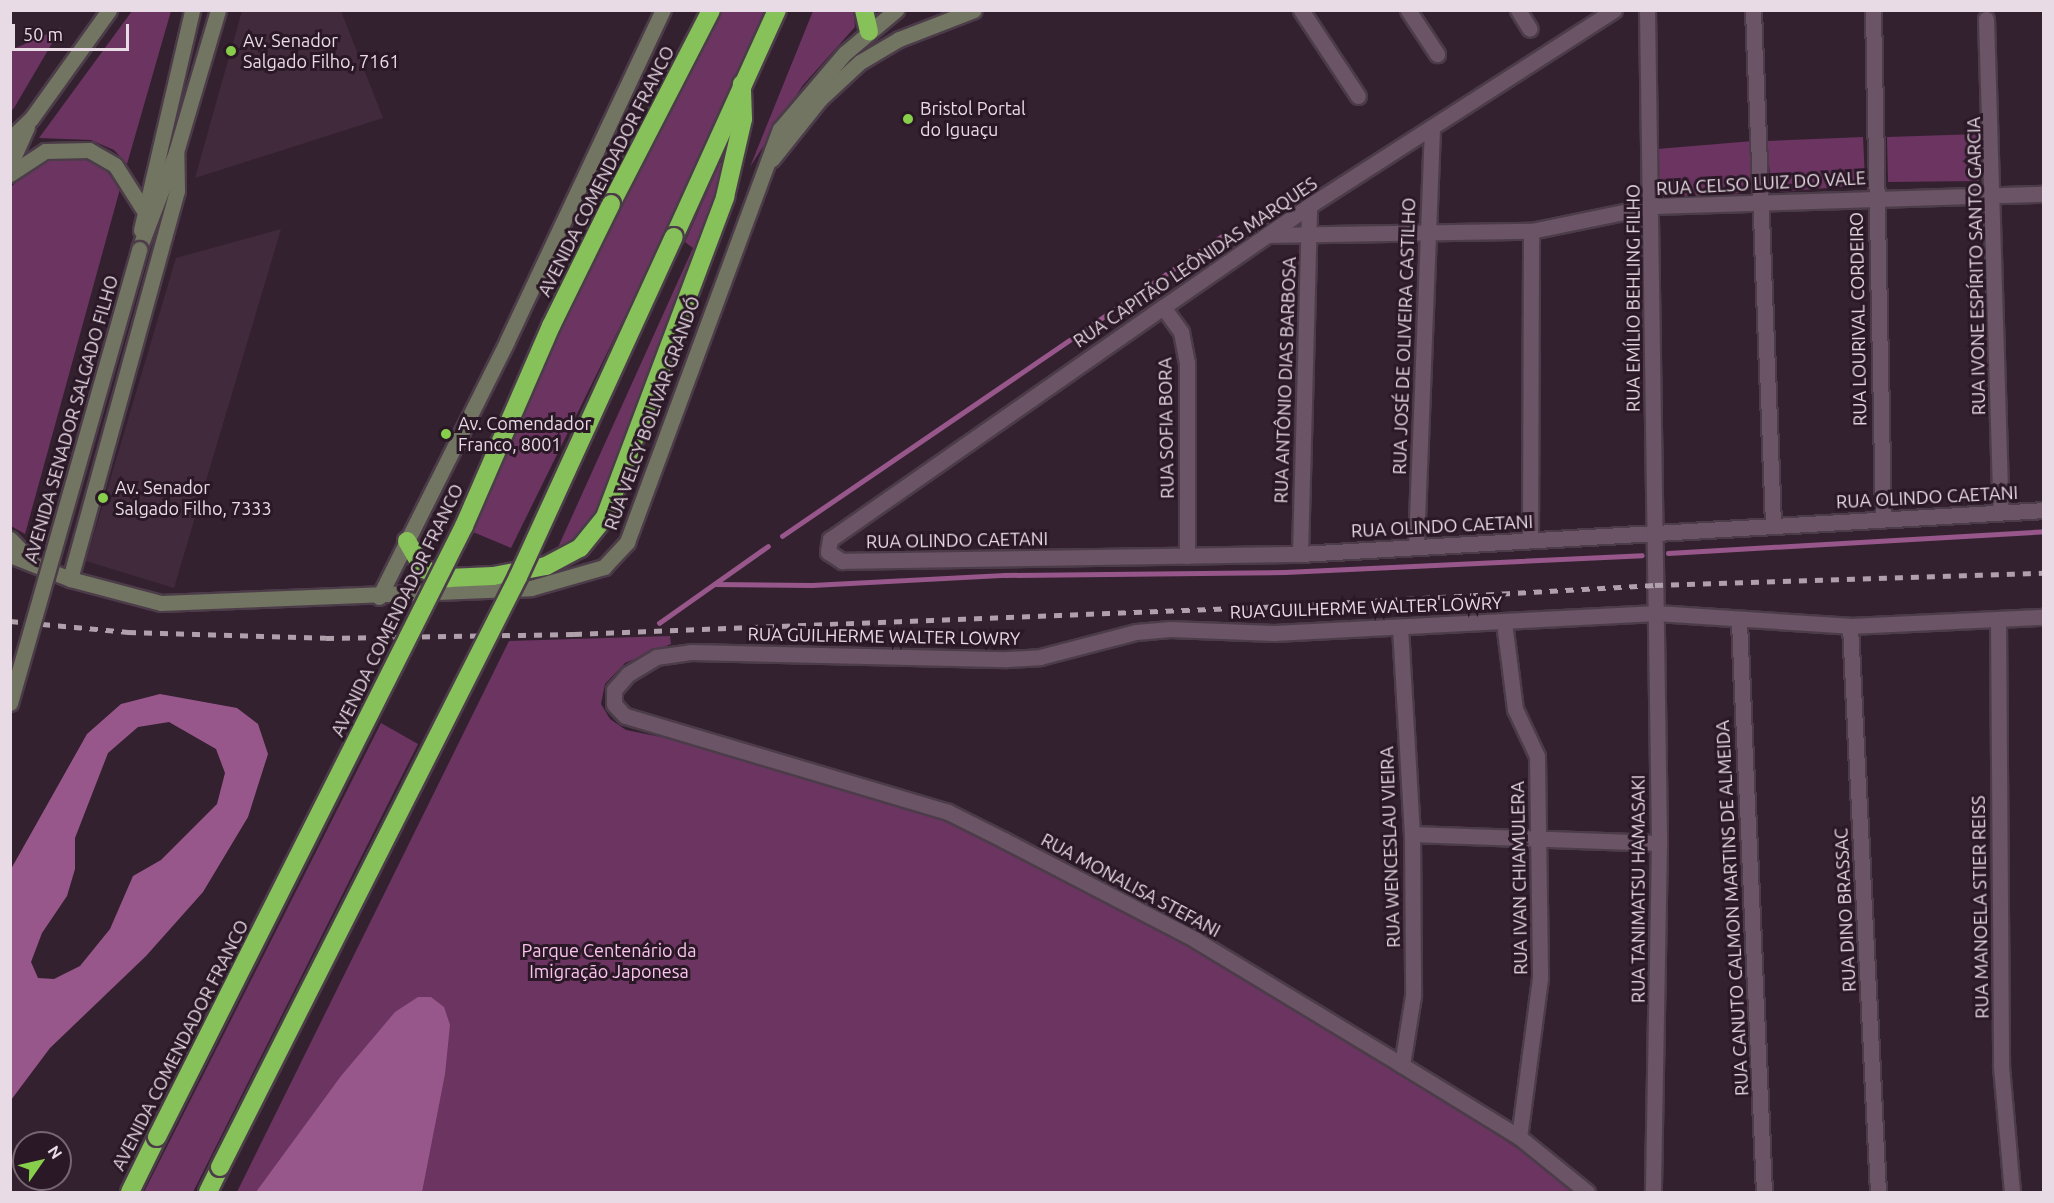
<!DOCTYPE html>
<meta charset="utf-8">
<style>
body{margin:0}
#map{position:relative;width:2054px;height:1203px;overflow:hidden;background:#342130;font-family:Ubuntu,sans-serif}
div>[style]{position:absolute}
.built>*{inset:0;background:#412a3c}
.green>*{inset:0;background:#6b3461}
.water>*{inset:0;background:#98578b}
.stream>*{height:4.5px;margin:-2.25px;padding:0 2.25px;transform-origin:2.25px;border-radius:2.25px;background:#98578b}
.roads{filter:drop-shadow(2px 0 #4c3c49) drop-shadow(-2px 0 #4c3c49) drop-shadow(0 2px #4c3c49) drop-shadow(0 -2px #4c3c49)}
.street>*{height:15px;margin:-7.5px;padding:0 7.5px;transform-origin:7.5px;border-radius:7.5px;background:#6a5465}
.secondary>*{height:15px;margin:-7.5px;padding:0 7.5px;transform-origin:7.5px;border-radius:7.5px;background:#727561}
.highway>*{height:18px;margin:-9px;padding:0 9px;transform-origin:9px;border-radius:9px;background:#86c159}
.rail>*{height:4.5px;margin-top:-2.25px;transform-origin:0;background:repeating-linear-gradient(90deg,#afa0ab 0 8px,transparent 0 16px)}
.bridges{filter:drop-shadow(2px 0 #4c3c49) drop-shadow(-2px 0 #4c3c49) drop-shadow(0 2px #4c3c49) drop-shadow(0 -2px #4c3c49)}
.secondary-bridge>*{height:15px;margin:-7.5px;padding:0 7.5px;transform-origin:7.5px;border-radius:7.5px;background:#727561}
.highway-bridge>*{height:18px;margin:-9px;padding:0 9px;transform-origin:9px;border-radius:9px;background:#86c159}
.dots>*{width:16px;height:16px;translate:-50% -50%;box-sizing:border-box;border:3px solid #2a1826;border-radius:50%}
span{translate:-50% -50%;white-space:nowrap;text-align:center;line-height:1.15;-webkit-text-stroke:6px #2a1826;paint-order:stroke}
.poi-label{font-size:18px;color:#e8dbe5}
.left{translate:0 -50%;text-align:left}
.street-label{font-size:18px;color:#e8dbe5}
.park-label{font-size:18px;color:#fbc4ee}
.frame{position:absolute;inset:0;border:12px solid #e8dbe5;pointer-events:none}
.north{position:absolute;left:12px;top:1131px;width:60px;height:60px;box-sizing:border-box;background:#2a1826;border:2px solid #766672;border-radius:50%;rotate:56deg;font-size:16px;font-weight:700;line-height:24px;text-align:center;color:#e8dbe5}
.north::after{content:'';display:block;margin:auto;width:21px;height:27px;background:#87cf4a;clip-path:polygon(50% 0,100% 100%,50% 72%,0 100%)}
.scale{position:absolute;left:12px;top:24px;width:117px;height:27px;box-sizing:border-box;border:3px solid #e8dbe5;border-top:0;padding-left:8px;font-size:18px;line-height:21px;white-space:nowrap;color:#e8dbe5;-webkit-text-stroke:4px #2a1826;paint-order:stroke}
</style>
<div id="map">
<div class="built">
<div style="clip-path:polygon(242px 11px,341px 11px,383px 118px,195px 178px)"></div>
<div style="clip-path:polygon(281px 229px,174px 588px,86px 561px,176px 258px)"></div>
</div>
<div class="green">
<div style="clip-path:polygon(132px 11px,171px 11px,127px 164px,114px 150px,91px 140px,39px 138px)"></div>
<div style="clip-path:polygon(721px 11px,766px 11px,668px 229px,511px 548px,473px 532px,559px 331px)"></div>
<div style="clip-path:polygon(813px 11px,854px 11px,855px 27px,803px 85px,750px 167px)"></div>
<div style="clip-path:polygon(61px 28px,14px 108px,11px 111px,11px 50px)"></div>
<div style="clip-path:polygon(1980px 134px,1979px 181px,1888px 182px,1887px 137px)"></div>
<div style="clip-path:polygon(1863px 137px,1865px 179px,1861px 185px,1781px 192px,1771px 187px,1767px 141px)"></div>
<div style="clip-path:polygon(1753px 141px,1754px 180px,1743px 193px,1664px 197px,1659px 193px,1657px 149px)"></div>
<div style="clip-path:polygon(63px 157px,86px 160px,106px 170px,120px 189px,25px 534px,11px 526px,11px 187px,34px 165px)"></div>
<div style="clip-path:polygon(720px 163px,726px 163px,719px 194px,604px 503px,586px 539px,555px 554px,693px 248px,685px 242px)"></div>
<div style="clip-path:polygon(670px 636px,671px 644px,625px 663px,605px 684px,601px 704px,610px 719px,626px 730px,686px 742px,956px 824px,1214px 960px,1408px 1076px,1530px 1157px,1571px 1192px,237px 1192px,509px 641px)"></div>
<div style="clip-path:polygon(381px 723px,418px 744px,193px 1192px,144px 1192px)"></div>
</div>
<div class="water">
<div style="clip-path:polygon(evenodd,160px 694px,237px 708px,258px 724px,268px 754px,248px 817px,203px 892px,146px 956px,50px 1048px,11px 1100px,11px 869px,87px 734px,121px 704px,160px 694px,169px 722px,216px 749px,225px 773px,217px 804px,161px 860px,133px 876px,110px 929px,80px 966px,54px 979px,38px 978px,31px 962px,42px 933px,67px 896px,75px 869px,75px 838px,108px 753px,138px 727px,169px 722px)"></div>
<div style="clip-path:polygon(418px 997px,431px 997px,444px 1007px,450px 1025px,445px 1074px,422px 1192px,256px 1192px,341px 1076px,395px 1012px)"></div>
</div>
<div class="stream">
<div style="left:782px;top:536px;width:536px;rotate:-34.28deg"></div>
<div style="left:1668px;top:553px;width:377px;rotate:-3.3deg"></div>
<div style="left:715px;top:584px;width:97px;rotate:0.6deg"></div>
<div style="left:812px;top:585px;width:193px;rotate:-3deg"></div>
<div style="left:1005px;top:575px;width:280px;rotate:-0.6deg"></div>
<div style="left:1285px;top:572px;width:357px;rotate:-2.7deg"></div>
<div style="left:659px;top:623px;width:133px;rotate:-35.2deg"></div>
</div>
<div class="roads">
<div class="street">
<div style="left:1301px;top:10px;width:103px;rotate:56.5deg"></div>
<div style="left:1408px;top:10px;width:53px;rotate:56.6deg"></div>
<div style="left:1518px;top:10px;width:22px;rotate:58deg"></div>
<div style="left:1614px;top:10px;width:363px;rotate:147.3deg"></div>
<div style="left:1309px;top:206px;width:178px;rotate:145.3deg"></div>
<div style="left:1163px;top:307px;width:406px;rotate:145.1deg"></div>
<div style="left:830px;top:539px;width:13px;rotate:99deg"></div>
<div style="left:828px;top:552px;width:17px;rotate:33deg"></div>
<div style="left:842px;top:561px;width:458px;rotate:-0.9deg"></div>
<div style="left:1300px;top:554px;width:745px;rotate:-3.38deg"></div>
<div style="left:1647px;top:10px;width:833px;rotate:89.17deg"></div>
<div style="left:1659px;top:843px;width:349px;rotate:91deg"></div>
<div style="left:1753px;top:10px;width:514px;rotate:87.77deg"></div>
<div style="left:1873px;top:10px;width:508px;rotate:88.87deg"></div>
<div style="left:1986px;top:19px;width:493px;rotate:88.3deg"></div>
<div style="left:1267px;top:235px;width:264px;rotate:-0.9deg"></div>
<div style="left:1531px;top:231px;width:125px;rotate:-11.6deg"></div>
<div style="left:1653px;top:206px;width:391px;rotate:-1.8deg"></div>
<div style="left:1163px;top:307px;width:31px;rotate:54deg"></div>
<div style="left:1181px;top:332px;width:32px;rotate:79deg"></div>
<div style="left:1187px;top:363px;width:193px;rotate:90deg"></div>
<div style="left:1530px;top:540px;width:309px;rotate:-89.8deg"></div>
<div style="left:1416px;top:545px;width:416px;rotate:-87.8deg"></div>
<div style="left:1300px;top:554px;width:348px;rotate:-88.5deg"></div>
<div style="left:1998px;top:620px;width:446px;rotate:89.6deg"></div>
<div style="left:2001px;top:1066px;width:126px;rotate:85deg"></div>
<div style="left:1504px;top:622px;width:88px;rotate:82.8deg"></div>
<div style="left:1515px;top:709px;width:52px;rotate:64.9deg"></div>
<div style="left:1537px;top:756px;width:222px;rotate:89.2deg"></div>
<div style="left:1540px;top:978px;width:160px;rotate:97.5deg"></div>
<div style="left:1739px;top:622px;width:571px;rotate:87.49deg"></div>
<div style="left:1850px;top:626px;width:567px;rotate:87.17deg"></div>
<div style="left:1400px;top:627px;width:207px;rotate:86.7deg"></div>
<div style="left:1412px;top:834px;width:162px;rotate:89.6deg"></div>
<div style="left:1413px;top:996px;width:70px;rotate:99.1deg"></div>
<div style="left:1412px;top:834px;width:247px;rotate:2.1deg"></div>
<div style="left:1587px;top:1192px;width:87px;rotate:-141deg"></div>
<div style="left:1519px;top:1137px;width:137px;rotate:-148.4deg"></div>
<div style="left:1402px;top:1065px;width:241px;rotate:-148.8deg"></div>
<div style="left:1196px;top:940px;width:216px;rotate:-152.5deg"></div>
<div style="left:1004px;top:840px;width:63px;rotate:-153.4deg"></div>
<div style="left:948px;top:812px;width:337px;rotate:-163.4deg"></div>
<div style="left:625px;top:716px;width:16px;rotate:-133deg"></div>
<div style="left:614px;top:704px;width:14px;rotate:-90deg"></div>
<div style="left:614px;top:690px;width:21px;rotate:-49deg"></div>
<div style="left:628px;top:674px;width:33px;rotate:-31deg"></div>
<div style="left:656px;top:657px;width:35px;rotate:-8deg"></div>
<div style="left:691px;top:652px;width:316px;rotate:1.3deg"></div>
<div style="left:1007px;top:659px;width:33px;rotate:-3deg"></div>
<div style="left:1040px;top:657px;width:99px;rotate:-14.6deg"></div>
<div style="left:1136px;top:632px;width:34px;rotate:-5deg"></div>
<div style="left:1170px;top:629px;width:104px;rotate:2.2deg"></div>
<div style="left:1274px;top:633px;width:383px;rotate:-3deg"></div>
<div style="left:1656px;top:613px;width:194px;rotate:3.8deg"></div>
<div style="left:1850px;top:626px;width:194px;rotate:-2.7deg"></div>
</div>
<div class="secondary">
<div style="left:10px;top:139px;width:29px;rotate:-44deg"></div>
<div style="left:31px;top:119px;width:134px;rotate:-54.4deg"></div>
<div style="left:772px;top:159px;width:77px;rotate:-51.3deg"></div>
<div style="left:820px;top:99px;width:54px;rotate:-42.8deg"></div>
<div style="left:860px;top:62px;width:45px;rotate:-30.5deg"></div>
<div style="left:899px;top:39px;width:80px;rotate:-21.1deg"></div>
<div style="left:10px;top:165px;width:42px;rotate:-65.9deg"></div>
<div style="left:10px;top:174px;width:42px;rotate:-33.3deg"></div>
<div style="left:45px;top:151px;width:44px;rotate:-1.3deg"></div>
<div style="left:89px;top:150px;width:30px;rotate:30deg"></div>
<div style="left:115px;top:165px;width:52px;rotate:57.5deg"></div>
<div style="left:141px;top:230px;width:226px;rotate:-76.9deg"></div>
<div style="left:139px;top:249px;width:104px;rotate:-69.1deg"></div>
<div style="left:176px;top:152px;width:148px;rotate:-73.5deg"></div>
<div style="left:10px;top:539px;width:30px;rotate:46deg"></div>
<div style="left:10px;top:555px;width:65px;rotate:21.8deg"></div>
<div style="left:70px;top:579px;width:94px;rotate:14.8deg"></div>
<div style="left:161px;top:603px;width:370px;rotate:-2.3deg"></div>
<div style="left:531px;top:588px;width:76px;rotate:-16deg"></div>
<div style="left:604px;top:567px;width:34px;rotate:-47deg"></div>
<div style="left:627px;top:542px;width:440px;rotate:-69.7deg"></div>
<div style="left:780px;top:129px;width:100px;rotate:-49.5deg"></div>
<div style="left:845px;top:53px;width:67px;rotate:-40.1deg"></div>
<div style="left:70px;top:579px;width:402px;rotate:-74.6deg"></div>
<div style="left:177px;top:191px;width:39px;rotate:-91deg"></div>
<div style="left:379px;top:597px;width:286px;rotate:-63.4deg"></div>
<div style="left:507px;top:341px;width:366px;rotate:-64.8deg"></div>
</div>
<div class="highway">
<div style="left:864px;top:10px;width:22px;rotate:77deg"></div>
<div style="left:611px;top:204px;width:218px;rotate:-62.7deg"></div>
<div style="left:674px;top:237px;width:249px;rotate:-65.6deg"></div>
<div style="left:407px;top:541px;width:32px;rotate:60deg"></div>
<div style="left:423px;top:569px;width:27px;rotate:20deg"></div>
<div style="left:448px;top:578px;width:45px;rotate:-2.5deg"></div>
<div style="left:493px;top:576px;width:54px;rotate:-10.7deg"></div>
<div style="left:546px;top:566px;width:38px;rotate:-28deg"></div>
<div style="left:580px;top:548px;width:40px;rotate:-51deg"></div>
<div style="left:605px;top:517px;width:342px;rotate:-69.4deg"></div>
<div style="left:725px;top:197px;width:80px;rotate:-77deg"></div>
<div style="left:743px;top:119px;width:35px;rotate:-92deg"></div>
<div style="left:130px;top:1192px;width:61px;rotate:-63.9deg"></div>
<div style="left:208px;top:1192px;width:28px;rotate:-64deg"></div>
</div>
</div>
<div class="rail">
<div style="left:10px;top:621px;width:119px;rotate:5.3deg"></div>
<div style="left:128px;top:632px;width:198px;rotate:1.7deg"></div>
<div style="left:326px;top:638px;width:248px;rotate:-0.9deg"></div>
<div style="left:574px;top:634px;width:689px;rotate:-2.25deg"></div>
<div style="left:1262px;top:607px;width:394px;rotate:-3.2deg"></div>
<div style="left:1655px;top:585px;width:389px;rotate:-1.8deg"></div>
</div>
<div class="bridges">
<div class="secondary-bridge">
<div style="left:10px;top:703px;width:472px;rotate:-74.1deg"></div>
</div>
<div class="highway-bridge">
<div style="left:157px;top:1137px;width:684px;rotate:-63.32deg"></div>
<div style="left:464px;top:526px;width:218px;rotate:-66.5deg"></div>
<div style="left:551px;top:326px;width:136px;rotate:-63.8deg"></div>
<div style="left:220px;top:1167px;width:661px;rotate:-63.2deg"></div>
<div style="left:518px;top:577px;width:374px;rotate:-65.4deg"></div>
</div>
</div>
<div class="dots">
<div style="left:231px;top:51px;background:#87cf4a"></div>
<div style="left:908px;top:119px;background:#87cf4a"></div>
<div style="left:446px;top:434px;background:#87cf4a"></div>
<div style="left:103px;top:498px;background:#87cf4a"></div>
</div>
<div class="poi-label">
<span class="left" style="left:243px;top:51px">Av. Senador<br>Salgado Filho, 7161</span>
<span class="left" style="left:920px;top:119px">Bristol Portal<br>do Iguaçu</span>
<span class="left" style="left:458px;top:434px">Av. Comendador<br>Franco, 8001</span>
<span class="left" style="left:115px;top:498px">Av. Senador<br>Salgado Filho, 7333</span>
</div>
<div class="street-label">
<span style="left:606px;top:171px;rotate:-63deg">AVENIDA COMENDADOR FRANCO</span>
<span style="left:1761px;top:183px;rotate:-3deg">RUA CELSO LUIZ DO VALE</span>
<span style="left:1195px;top:262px;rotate:-34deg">RUA CAPITÃO LEÔNIDAS MARQUES</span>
<span style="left:1976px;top:266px;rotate:-91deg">RUA IVONE ESPÍRITO SANTO GARCIA</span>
<span style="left:1633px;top:298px;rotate:-90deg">RUA EMÍLIO BEHLING FILHO</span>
<span style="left:1858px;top:319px;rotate:-91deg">RUA LOURIVAL CORDEIRO</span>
<span style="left:1404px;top:336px;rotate:-88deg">RUA JOSÉ DE OLIVEIRA CASTILHO</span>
<span style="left:1285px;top:380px;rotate:-88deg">RUA ANTÔNIO DIAS BARBOSA</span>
<span style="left:652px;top:413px;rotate:-70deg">RUA VELCY BOLIVAR GRANDÓ</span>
<span style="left:71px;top:419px;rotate:-74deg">AVENIDA SENADOR SALGADO FILHO</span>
<span style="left:1166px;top:428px;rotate:-91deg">RUA SOFIA BORA</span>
<span style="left:1927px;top:497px;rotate:-3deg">RUA OLINDO CAETANI</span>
<span style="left:1442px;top:526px;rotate:-3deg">RUA OLINDO CAETANI</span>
<span style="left:957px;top:540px;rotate:-1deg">RUA OLINDO CAETANI</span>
<span style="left:1366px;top:607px;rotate:-2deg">RUA GUILHERME WALTER LOWRY</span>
<span style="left:397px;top:610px;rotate:-64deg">AVENIDA COMENDADOR FRANCO</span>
<span style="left:884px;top:636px;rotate:1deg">RUA GUILHERME WALTER LOWRY</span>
<span style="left:1390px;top:847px;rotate:-92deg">RUA WENCESLAU VIEIRA</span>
<span style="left:1519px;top:878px;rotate:-91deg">RUA IVAN CHIAMULERA</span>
<span style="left:1131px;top:885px;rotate:28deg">RUA MONALISA STEFANI</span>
<span style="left:1638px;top:889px;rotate:-90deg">RUA TANIMATSU HAMASAKI</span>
<span style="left:1980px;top:907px;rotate:-91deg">RUA MANOELA STIER REISS</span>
<span style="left:1732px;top:908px;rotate:-93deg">RUA CANUTO CALMON MARTINS DE ALMEIDA</span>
<span style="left:1845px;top:910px;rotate:-93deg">RUA DINO BRASSAC</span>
<span style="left:180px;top:1045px;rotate:-63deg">AVENIDA COMENDADOR FRANCO</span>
</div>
<div class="park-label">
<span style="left:609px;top:961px">Parque Centenário da<br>Imigração Japonesa</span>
</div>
<div class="frame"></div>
<div class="north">N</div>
<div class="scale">50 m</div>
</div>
